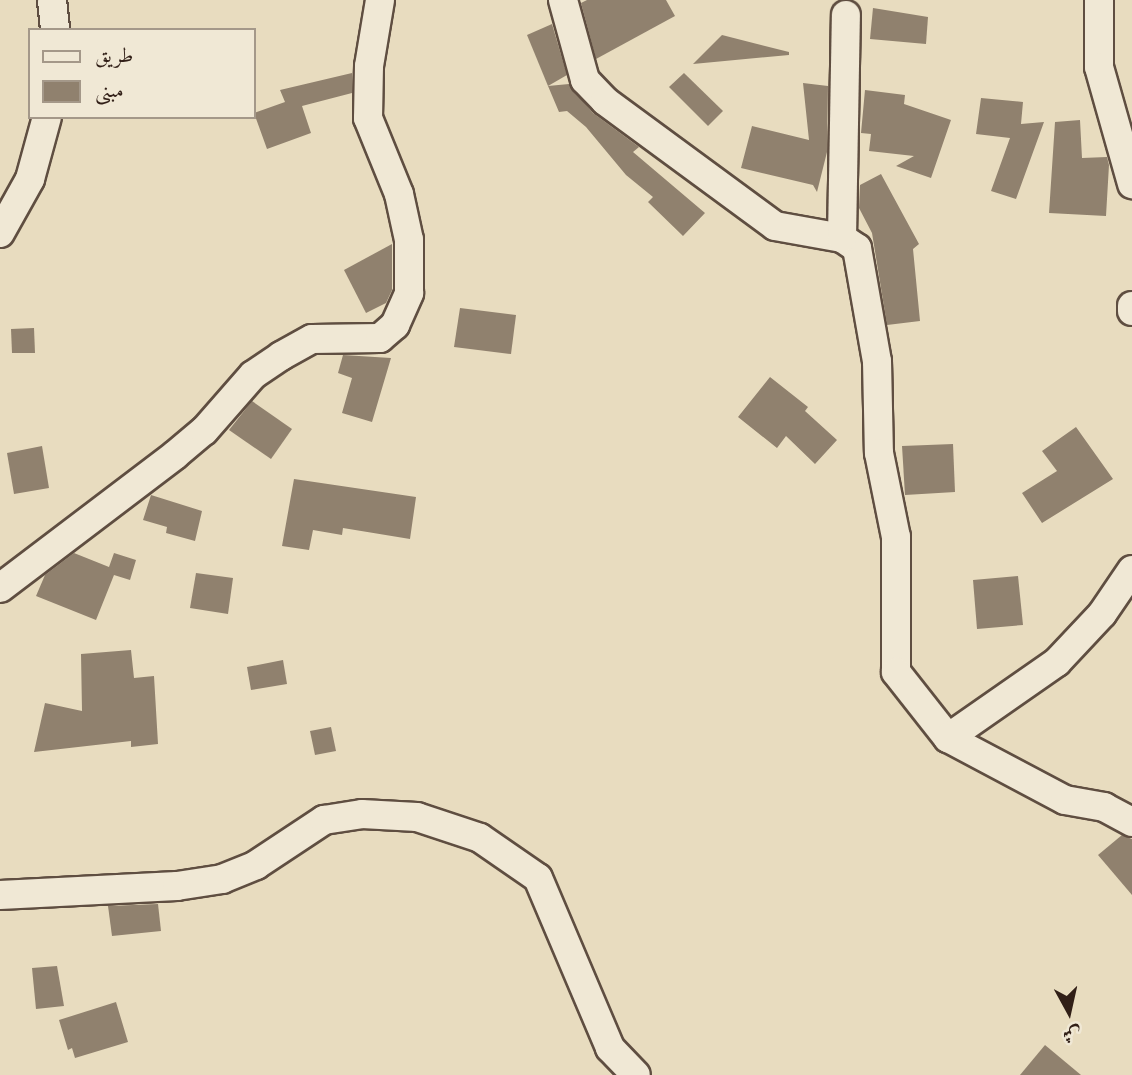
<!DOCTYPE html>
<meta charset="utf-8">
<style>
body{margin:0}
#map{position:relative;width:1132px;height:1075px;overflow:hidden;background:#e8dcbf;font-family:"Old Standard TT",Amiri,serif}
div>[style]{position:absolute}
.building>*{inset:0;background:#90816e}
.roads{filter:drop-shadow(2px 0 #5f4e41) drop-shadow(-2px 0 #5f4e41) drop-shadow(0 2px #5f4e41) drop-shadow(0 -2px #5f4e41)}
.minor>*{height:28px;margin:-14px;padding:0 14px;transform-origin:14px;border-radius:14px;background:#f0e8d5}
span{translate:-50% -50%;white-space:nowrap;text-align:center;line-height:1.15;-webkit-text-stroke:7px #f0e8d5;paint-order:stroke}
.legend{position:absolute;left:28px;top:28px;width:228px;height:91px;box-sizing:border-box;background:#f0e8d5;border:2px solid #a49889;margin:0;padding:9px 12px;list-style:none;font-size:21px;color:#311f17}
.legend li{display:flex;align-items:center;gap:14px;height:35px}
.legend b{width:35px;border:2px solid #a49889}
.north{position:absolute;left:1034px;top:977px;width:70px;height:70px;-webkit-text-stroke:5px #f0e8d5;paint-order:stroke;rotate:172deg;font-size:19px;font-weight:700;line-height:28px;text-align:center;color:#311f17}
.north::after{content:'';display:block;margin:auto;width:24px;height:32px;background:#311f17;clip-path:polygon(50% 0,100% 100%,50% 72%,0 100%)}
</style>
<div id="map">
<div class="building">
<div style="clip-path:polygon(587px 0,666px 0,675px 16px,596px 59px,581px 3px)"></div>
<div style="clip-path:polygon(873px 8px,928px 17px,926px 44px,870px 39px)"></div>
<div style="clip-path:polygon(552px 24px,567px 75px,548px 86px,527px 35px)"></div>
<div style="clip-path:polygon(722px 35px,789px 52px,789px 55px,693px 64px)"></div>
<div style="clip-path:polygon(352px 73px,352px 93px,302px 106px,311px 133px,267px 149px,254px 113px,285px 102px,280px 90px)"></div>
<div style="clip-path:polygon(684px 73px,723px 111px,708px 126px,669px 87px)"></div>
<div style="clip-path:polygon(803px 83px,828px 86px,827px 152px,817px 192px,813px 185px,741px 168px,752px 126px,809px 140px)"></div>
<div style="clip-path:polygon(569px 84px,593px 113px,639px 147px,633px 152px,705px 213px,683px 236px,648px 202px,653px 197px,626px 175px,586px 127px,567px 111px,559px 112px,548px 86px)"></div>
<div style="clip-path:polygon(865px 90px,905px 95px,904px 104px,951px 120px,931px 178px,896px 166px,914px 156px,869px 151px,871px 134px,861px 133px)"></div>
<div style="clip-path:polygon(981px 98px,1023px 102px,1021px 124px,1044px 122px,1016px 199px,991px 191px,1010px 138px,976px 134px)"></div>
<div style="clip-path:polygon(1080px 120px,1082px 158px,1107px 157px,1109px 165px,1106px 216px,1049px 213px,1055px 122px)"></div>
<div style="clip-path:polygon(881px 174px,919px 244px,913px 249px,920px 321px,887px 325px,872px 233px,859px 208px,860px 185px)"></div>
<div style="clip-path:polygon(392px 244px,392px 290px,386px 303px,366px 313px,344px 270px)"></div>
<div style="clip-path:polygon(460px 308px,516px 315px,511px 354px,454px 347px)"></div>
<div style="clip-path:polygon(34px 328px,35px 353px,12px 353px,11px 329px)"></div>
<div style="clip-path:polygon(343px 355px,391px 358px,372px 422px,342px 413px,352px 378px,338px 373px)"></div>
<div style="clip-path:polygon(770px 377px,808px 407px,805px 411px,837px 440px,815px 464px,786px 436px,777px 448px,738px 417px)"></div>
<div style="clip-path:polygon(252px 401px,292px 429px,271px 459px,229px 430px)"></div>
<div style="clip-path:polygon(1076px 427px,1113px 479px,1042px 523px,1022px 493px,1057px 471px,1042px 451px)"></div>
<div style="clip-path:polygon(953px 444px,955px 492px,905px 495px,902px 446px)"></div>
<div style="clip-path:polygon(42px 446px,49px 488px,14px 494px,7px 453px)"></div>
<div style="clip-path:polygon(294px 479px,416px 497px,410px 539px,343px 528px,342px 535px,313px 530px,309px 550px,282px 546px)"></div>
<div style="clip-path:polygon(151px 495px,202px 511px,195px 541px,166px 533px,167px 527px,143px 520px)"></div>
<div style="clip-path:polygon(74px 553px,109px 567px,114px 553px,136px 560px,130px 580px,114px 575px,96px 620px,36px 596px,45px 575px)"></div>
<div style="clip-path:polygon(196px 573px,233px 578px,228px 614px,190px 608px)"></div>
<div style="clip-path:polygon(1018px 576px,1023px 625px,977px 629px,973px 580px)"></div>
<div style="clip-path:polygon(131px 650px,134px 678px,154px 676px,158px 744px,131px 747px,131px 741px,34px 752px,45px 703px,82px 711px,81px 654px)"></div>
<div style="clip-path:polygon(283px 660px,287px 684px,251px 690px,247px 667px)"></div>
<div style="clip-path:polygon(331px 727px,336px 751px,315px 755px,310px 731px)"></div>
<div style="clip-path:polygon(1122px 835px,1132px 839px,1132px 895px,1098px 855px)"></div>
<div style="clip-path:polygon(158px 904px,161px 931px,112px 936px,108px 906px)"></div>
<div style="clip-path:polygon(57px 966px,64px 1006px,36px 1009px,32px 968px)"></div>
<div style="clip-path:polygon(116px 1002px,128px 1042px,75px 1058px,72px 1048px,68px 1050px,59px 1020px)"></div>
<div style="clip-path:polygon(1045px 1045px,1081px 1075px,1020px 1075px)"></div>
</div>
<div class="roads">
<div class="minor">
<div style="left:52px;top:0;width:30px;rotate:84deg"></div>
<div style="left:563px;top:0;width:83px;rotate:74.6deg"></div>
<div style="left:585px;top:80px;width:29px;rotate:46deg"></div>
<div style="left:605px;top:101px;width:211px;rotate:36.3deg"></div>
<div style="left:775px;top:226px;width:68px;rotate:10.2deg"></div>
<div style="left:842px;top:238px;width:18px;rotate:34deg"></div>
<div style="left:857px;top:248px;width:115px;rotate:80deg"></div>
<div style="left:877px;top:361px;width:92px;rotate:88.8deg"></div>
<div style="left:879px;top:453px;width:86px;rotate:78.6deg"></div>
<div style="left:896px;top:537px;width:135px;rotate:90deg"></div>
<div style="left:896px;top:672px;width:84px;rotate:51.8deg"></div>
<div style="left:1099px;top:0;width:67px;rotate:90deg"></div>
<div style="left:1099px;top:67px;width:122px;rotate:74.2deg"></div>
<div style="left:0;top:233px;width:62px;rotate:-60.9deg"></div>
<div style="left:30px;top:179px;width:64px;rotate:-74.7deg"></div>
<div style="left:842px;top:238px;width:223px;rotate:-89deg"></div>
<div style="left:1132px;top:306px;width:5px;rotate:90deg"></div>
<div style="left:1132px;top:570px;width:53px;rotate:124.3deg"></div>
<div style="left:1102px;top:614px;width:66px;rotate:133.2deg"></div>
<div style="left:1057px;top:662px;width:133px;rotate:145.1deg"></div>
<div style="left:948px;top:738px;width:132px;rotate:27.9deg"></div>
<div style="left:1065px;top:800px;width:40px;rotate:10deg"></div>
<div style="left:1104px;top:807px;width:32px;rotate:28deg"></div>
<div style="left:0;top:588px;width:220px;rotate:-37.2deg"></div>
<div style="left:175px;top:455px;width:38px;rotate:-40deg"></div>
<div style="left:204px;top:431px;width:74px;rotate:-48.8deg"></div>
<div style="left:253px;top:375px;width:34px;rotate:-34deg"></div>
<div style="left:281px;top:356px;width:35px;rotate:-29deg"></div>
<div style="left:312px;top:339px;width:68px;rotate:-0.8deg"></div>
<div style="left:380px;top:338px;width:20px;rotate:-41deg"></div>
<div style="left:395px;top:325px;width:35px;rotate:-66deg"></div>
<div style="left:409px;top:293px;width:53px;rotate:-90deg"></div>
<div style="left:409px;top:240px;width:47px;rotate:-102.3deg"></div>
<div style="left:399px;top:194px;width:82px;rotate:-112.2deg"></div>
<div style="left:368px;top:118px;width:52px;rotate:-88.9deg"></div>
<div style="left:369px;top:66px;width:67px;rotate:-80.5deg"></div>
<div style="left:0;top:895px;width:177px;rotate:-2.9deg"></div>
<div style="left:177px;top:886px;width:46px;rotate:-8.8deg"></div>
<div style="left:222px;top:879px;width:37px;rotate:-22deg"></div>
<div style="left:256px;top:865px;width:82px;rotate:-33.5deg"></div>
<div style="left:324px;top:820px;width:38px;rotate:-9deg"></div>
<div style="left:362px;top:814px;width:55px;rotate:3.1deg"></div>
<div style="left:417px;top:817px;width:66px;rotate:18.4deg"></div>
<div style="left:480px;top:838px;width:70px;rotate:34.6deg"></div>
<div style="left:538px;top:878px;width:185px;rotate:67deg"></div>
<div style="left:610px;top:1048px;width:37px;rotate:46deg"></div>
</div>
</div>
<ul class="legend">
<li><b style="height:9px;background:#f0e8d5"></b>طريق</li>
<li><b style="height:19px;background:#90816e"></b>مبنى</li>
</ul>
<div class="north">ش</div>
</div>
